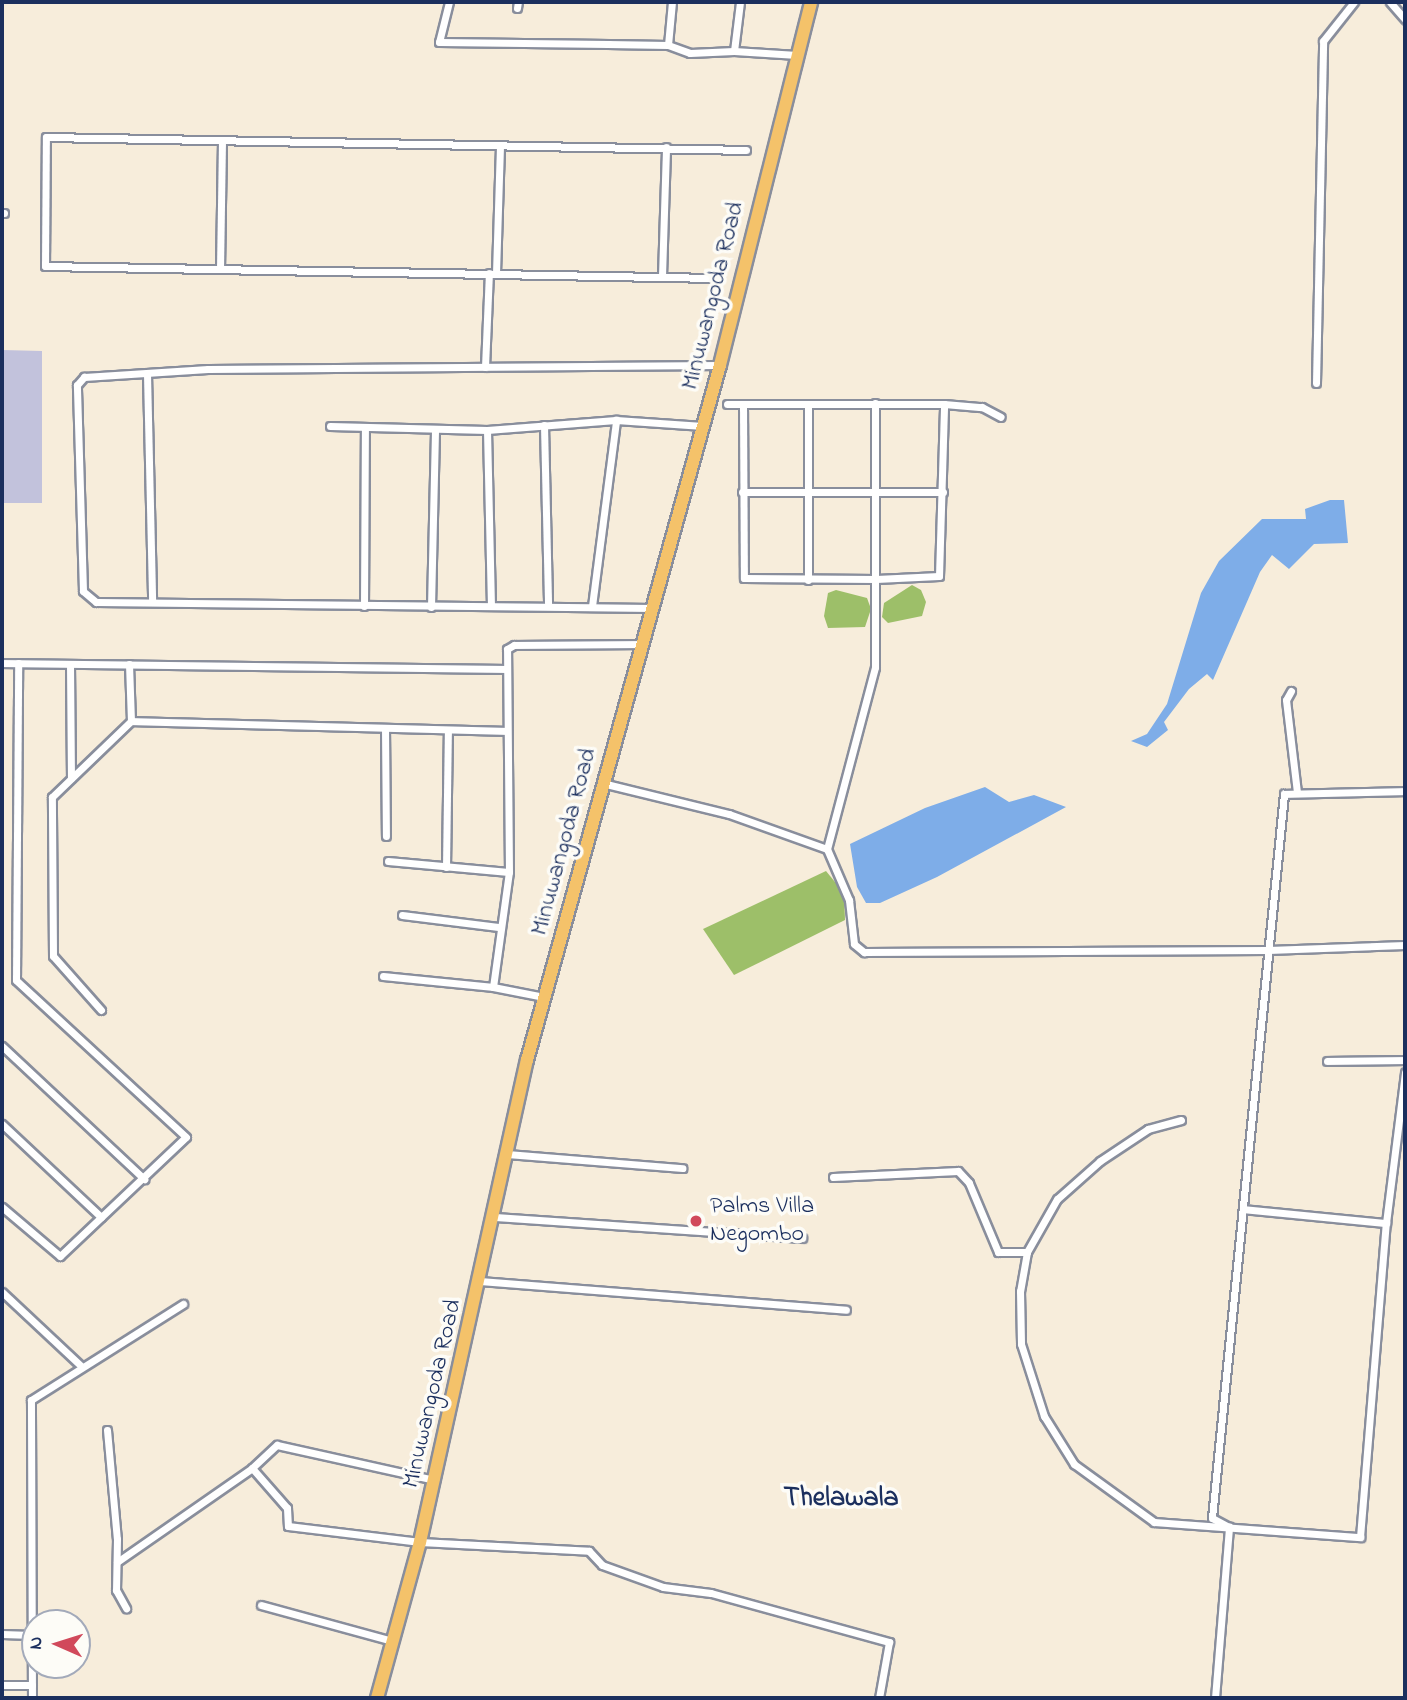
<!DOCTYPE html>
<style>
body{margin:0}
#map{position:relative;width:1407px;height:1700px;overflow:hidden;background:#f7eddb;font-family:"Indie Flower",sans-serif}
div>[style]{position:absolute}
.industrial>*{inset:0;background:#c2c2dc}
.green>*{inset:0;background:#9dbf69}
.water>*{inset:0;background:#7eade8}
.roads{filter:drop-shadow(2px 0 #898e9c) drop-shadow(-2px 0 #898e9c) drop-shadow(0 2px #898e9c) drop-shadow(0 -2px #898e9c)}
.street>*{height:7px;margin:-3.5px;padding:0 3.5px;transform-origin:3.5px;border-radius:3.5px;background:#fff}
.primary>*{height:12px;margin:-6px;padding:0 6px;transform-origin:6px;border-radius:6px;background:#f4c26a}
.dots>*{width:19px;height:19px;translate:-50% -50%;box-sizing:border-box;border:4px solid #fdfcf7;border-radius:50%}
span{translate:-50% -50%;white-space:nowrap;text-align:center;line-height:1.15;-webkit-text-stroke:7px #fdfcf7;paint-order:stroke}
.street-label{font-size:24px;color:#1b2f5e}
.poi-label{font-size:24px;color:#1b2f5e}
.left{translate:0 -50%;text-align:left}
.quarter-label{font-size:28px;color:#1b2f5e;font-weight:700}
.frame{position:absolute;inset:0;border:4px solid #1b2f5e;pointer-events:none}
.north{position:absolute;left:21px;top:1609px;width:70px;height:70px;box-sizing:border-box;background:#fdfcf7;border:2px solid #a3aaba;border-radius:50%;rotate:273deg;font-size:19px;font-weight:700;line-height:28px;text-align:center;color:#1b2f5e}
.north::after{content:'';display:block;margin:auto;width:24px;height:32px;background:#d1495b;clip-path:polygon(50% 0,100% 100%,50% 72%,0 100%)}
</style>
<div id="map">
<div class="industrial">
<div style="clip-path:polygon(2px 350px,42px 351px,42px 503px,2px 503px)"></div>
</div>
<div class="green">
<div style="clip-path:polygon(912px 585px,921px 590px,926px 602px,922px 616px,888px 623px,882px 617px,884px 603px)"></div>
<div style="clip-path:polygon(836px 590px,867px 598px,871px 609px,865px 627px,828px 628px,824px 616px,828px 593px)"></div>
<div style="clip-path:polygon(826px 871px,844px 893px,845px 920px,734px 975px,703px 929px)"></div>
</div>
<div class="water">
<div style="clip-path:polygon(1330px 500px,1344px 500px,1348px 543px,1314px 544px,1289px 569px,1272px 555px,1260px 572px,1213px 680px,1207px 674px,1189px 689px,1164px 722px,1168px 730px,1147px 747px,1131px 741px,1147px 734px,1167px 704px,1201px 593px,1219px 561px,1262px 519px,1306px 519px,1305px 509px)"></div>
<div style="clip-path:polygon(985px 787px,1009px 802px,1034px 795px,1066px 807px,937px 877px,880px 903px,866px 903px,857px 887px,850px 844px,925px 808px)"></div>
</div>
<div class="roads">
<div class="street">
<div style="left:449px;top:2px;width:41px;rotate:104deg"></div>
<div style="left:439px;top:42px;width:170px;rotate:0.7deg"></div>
<div style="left:1390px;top:2px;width:23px;rotate:49deg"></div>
<div style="left:517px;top:8px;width:6px;rotate:-81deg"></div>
<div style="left:607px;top:44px;width:61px;rotate:0.9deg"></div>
<div style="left:668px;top:45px;width:43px;rotate:-84.7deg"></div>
<div style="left:668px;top:45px;width:23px;rotate:20deg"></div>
<div style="left:690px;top:53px;width:44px;rotate:-2.6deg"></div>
<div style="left:734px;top:51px;width:49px;rotate:-83deg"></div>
<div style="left:734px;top:51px;width:63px;rotate:3.6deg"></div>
<div style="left:2px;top:213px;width:2px"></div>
<div style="left:220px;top:269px;width:129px;rotate:-89.1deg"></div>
<div style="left:496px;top:273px;width:128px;rotate:-88.2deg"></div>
<div style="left:662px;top:276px;width:129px;rotate:-88.2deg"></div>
<div style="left:717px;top:278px;width:672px;rotate:-178.98deg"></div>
<div style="left:45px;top:266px;width:129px;rotate:-89.6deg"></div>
<div style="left:46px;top:137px;width:700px;rotate:1.06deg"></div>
<div style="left:485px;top:367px;width:94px;rotate:-87.6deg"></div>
<div style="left:147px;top:374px;width:228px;rotate:88.7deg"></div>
<div style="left:1316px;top:383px;width:342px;rotate:-88.8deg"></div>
<div style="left:1323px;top:41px;width:50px;rotate:-51.5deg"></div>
<div style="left:727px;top:404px;width:217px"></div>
<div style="left:944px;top:404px;width:38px;rotate:5deg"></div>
<div style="left:982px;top:407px;width:21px;rotate:28deg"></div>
<div style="left:743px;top:405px;width:173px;rotate:89.7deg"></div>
<div style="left:744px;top:578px;width:132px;rotate:0.4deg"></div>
<div style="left:876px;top:579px;width:63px;rotate:-2.7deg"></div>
<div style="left:939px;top:576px;width:172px;rotate:-88.3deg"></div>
<div style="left:808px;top:405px;width:175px;rotate:90deg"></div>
<div style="left:544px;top:425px;width:181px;rotate:88.7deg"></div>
<div style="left:330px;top:426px;width:157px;rotate:1.5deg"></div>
<div style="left:487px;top:430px;width:129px;rotate:-4.4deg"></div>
<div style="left:616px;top:420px;width:87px;rotate:3.9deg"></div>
<div style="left:487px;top:430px;width:176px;rotate:88.7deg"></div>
<div style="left:742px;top:492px;width:201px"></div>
<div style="left:364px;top:606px;width:179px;rotate:-89.7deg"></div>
<div style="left:592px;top:606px;width:188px;rotate:-82.6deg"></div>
<div style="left:431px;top:607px;width:178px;rotate:-88.7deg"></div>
<div style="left:652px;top:608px;width:556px;rotate:-179.38deg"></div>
<div style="left:96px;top:602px;width:17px;rotate:-140deg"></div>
<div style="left:83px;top:591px;width:206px;rotate:-91.7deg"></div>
<div style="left:77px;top:385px;width:11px;rotate:-49deg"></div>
<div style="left:84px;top:377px;width:124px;rotate:-3.7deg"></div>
<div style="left:208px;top:369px;width:512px;rotate:-0.45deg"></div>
<div style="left:2px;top:663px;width:503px;rotate:0.68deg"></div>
<div style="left:70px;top:664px;width:114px;rotate:89.5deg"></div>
<div style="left:129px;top:664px;width:57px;rotate:88deg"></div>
<div style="left:1291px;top:691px;width:10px;rotate:119deg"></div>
<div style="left:1286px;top:700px;width:93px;rotate:83.2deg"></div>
<div style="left:385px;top:728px;width:108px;rotate:89.5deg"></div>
<div style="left:602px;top:783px;width:131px;rotate:13.7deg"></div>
<div style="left:729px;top:814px;width:104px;rotate:19.7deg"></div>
<div style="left:827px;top:849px;width:56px;rotate:66.7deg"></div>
<div style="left:849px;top:900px;width:44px;rotate:83.5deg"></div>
<div style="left:854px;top:944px;width:13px;rotate:39deg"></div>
<div style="left:864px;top:952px;width:404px;rotate:-0.3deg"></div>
<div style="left:1268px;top:950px;width:137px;rotate:-2.1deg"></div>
<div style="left:827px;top:849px;width:188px;rotate:-75.2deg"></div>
<div style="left:875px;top:667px;width:264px;rotate:-90deg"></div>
<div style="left:388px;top:861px;width:121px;rotate:5.2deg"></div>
<div style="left:446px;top:867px;width:136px;rotate:-89.2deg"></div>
<div style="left:402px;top:915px;width:97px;rotate:7.1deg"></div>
<div style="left:383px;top:976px;width:111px;rotate:5.7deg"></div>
<div style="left:493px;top:987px;width:116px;rotate:-82.1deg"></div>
<div style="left:509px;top:872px;width:223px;rotate:-90.5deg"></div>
<div style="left:507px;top:649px;width:8px;rotate:-30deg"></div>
<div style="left:514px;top:645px;width:130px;rotate:-0.4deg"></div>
<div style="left:493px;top:987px;width:52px;rotate:11.1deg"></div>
<div style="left:101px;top:1010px;width:72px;rotate:-131.6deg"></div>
<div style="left:53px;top:956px;width:159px;rotate:-90.4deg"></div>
<div style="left:52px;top:797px;width:110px;rotate:-43.9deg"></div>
<div style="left:131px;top:721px;width:375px;rotate:1.5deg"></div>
<div style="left:2px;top:1046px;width:195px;rotate:43.1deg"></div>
<div style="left:1327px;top:1061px;width:78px;rotate:-0.7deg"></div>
<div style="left:1181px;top:1120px;width:34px;rotate:165deg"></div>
<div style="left:1148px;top:1129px;width:58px;rotate:146.3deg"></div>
<div style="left:1100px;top:1161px;width:57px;rotate:138.5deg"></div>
<div style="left:1057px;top:1199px;width:61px;rotate:119.5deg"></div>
<div style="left:1027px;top:1252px;width:40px;rotate:100deg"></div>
<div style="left:1020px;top:1291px;width:53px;rotate:88.9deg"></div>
<div style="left:1021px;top:1344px;width:76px;rotate:72.3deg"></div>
<div style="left:1044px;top:1416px;width:57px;rotate:58deg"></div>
<div style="left:1074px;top:1464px;width:99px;rotate:35.9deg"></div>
<div style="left:1154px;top:1522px;width:207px;rotate:4.2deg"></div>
<div style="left:1360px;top:1537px;width:315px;rotate:-85.3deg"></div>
<div style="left:1386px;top:1223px;width:152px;rotate:-82.8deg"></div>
<div style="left:2px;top:1124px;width:136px;rotate:43.2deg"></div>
<div style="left:507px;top:1154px;width:176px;rotate:4.6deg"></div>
<div style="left:833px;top:1177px;width:125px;rotate:-2.7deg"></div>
<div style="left:958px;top:1171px;width:16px;rotate:47deg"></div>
<div style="left:969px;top:1183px;width:75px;rotate:67.2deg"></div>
<div style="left:998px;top:1252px;width:29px"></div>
<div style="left:2px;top:1207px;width:76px;rotate:40.2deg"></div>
<div style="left:60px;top:1256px;width:173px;rotate:-43.4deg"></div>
<div style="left:186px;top:1137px;width:231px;rotate:-137.3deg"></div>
<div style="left:16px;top:980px;width:317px;rotate:-89.6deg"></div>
<div style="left:1243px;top:1209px;width:144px;rotate:5.6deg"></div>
<div style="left:495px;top:1217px;width:308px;rotate:3.9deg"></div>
<div style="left:480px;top:1281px;width:367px;rotate:4.5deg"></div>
<div style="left:2px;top:1292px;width:107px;rotate:43.1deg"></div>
<div style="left:107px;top:1430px;width:109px;rotate:84.8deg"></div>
<div style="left:117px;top:1539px;width:51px;rotate:91.1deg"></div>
<div style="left:116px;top:1590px;width:21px;rotate:61deg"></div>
<div style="left:252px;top:1468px;width:53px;rotate:48.8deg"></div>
<div style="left:287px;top:1508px;width:18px;rotate:87deg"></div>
<div style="left:288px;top:1526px;width:133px;rotate:6.9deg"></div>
<div style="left:420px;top:1542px;width:169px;rotate:3deg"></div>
<div style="left:589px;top:1551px;width:19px;rotate:47deg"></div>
<div style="left:602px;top:1565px;width:65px;rotate:19.8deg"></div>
<div style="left:663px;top:1587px;width:48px;rotate:7.1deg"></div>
<div style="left:711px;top:1593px;width:185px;rotate:15.4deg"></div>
<div style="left:889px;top:1642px;width:57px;rotate:100.1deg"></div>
<div style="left:117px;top:1562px;width:165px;rotate:-34.8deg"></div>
<div style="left:252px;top:1468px;width:34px;rotate:-43deg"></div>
<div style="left:277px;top:1445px;width:162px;rotate:12.5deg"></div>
<div style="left:261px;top:1605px;width:137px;rotate:15.3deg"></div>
<div style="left:2px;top:1634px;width:30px;rotate:2deg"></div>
<div style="left:2px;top:1685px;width:30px"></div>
<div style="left:32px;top:1698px;width:298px;rotate:-90.2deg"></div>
<div style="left:31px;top:1400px;width:180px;rotate:-32.3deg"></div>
<div style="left:1215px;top:1698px;width:172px;rotate:-85.3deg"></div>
<div style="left:1229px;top:1527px;width:19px;rotate:-152deg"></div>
<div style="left:1212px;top:1518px;width:728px;rotate:-84.32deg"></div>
<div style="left:1284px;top:794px;width:121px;rotate:-1.4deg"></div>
</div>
<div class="primary">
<div style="left:377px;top:1698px;width:162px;rotate:-74.6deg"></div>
<div style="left:420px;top:1542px;width:494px;rotate:-77.5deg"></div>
<div style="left:527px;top:1060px;width:721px;rotate:-74.48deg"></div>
<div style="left:720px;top:365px;width:374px;rotate:-75.9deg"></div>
</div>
</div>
<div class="dots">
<div style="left:696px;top:1221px;background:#d1495b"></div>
</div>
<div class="street-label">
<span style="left:714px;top:296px;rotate:-76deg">Minuwangoda Road</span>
<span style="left:565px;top:842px;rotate:-75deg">Minuwangoda Road</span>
<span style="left:433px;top:1394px;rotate:-77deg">Minuwangoda Road</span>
</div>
<div class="poi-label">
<span class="left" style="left:710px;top:1221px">Palms Villa<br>Negombo</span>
</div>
<div class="quarter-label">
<span style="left:841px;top:1499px">Thelawala</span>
</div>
<div class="frame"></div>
<div class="north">N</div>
</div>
